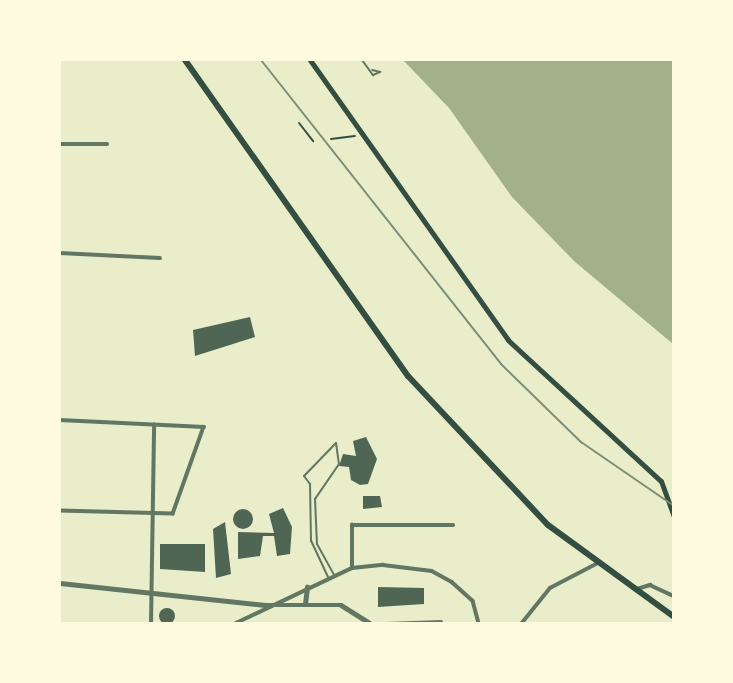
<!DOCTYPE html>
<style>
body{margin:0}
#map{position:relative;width:733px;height:683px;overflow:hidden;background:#e9edc9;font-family:"Work Sans",sans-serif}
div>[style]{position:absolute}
.water>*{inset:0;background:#a3b18a}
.building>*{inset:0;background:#4f6655}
.round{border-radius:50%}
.path>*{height:2px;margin:-1px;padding:0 1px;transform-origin:1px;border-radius:1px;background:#344e41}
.service>*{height:2px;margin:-1px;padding:0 1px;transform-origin:1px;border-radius:1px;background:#617663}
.minor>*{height:3.5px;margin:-1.75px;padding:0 1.75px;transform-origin:1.75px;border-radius:1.75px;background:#617663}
.tertiary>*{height:4.5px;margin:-2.25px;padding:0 2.25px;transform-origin:2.25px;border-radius:2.25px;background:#617663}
.primary>*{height:5px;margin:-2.5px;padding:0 2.5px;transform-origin:2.5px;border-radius:2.5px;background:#344e41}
.trunk>*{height:6px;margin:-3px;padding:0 3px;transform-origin:3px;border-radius:3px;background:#344e41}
.rail>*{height:2px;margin:-1px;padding:0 1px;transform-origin:1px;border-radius:1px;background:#7c8e77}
span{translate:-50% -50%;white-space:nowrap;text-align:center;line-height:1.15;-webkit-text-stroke:7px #fefae0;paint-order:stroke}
.frame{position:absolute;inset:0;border:61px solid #fefae0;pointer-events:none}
</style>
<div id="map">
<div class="water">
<div style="clip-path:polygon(403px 60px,673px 60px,673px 344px,574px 261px,512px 197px,449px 108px)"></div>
</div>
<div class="building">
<div style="clip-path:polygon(250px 317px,255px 337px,195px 356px,193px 330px)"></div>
<div style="clip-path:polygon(366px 437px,377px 459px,368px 484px,360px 485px,351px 480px,349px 467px,339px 466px,343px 454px,356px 456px,353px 441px)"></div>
<div style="clip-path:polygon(363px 496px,380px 496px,382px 507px,363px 509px)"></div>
<div style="clip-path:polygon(283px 508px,292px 527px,290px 554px,277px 556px,274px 536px,263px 536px,260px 556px,238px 559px,238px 532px,274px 533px,269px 514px)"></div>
<div class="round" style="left:233px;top:509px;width:20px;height:20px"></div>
<div style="clip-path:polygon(225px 522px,231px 574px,216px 578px,213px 529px)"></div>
<div style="clip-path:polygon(160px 544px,205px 544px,205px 572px,160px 569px)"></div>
<div style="clip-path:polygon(378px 587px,424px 588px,424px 604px,378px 607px)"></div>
<div class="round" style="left:159px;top:608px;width:16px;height:16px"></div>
</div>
<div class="path">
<div style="left:299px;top:123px;width:23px;rotate:52deg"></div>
<div style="left:331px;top:139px;width:24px;rotate:-7deg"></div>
</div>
<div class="service">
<div style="left:362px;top:60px;width:19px;rotate:54deg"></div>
<div style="left:373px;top:75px;width:8px;rotate:-23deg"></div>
<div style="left:380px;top:72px;width:8px;rotate:-166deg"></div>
<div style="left:328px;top:577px;width:40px;rotate:-115deg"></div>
<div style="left:311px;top:541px;width:57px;rotate:-91deg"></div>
<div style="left:310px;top:484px;width:10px;rotate:-127deg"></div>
<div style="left:304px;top:476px;width:46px;rotate:-45.9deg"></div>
<div style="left:336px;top:443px;width:21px;rotate:82deg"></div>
<div style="left:339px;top:464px;width:42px;rotate:124.4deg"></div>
<div style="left:315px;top:499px;width:45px;rotate:87.5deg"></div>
<div style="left:317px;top:544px;width:35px;rotate:61deg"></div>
</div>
<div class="minor">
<div style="left:60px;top:144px;width:47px"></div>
<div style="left:60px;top:253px;width:100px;rotate:2.9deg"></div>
<div style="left:60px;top:420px;width:144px;rotate:2.8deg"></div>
<div style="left:204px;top:427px;width:92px;rotate:109.6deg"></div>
<div style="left:173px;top:514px;width:113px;rotate:-178.5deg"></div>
<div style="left:352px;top:568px;width:43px;rotate:-90deg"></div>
<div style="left:352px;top:525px;width:101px"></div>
<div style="left:637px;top:589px;width:14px;rotate:-17deg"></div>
<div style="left:650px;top:585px;width:26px;rotate:25deg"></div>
<div style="left:151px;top:624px;width:199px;rotate:-89.1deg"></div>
<div style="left:234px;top:624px;width:131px;rotate:-25.4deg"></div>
<div style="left:352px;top:568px;width:31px;rotate:-6deg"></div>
<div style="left:383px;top:565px;width:49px;rotate:7deg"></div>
<div style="left:432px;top:571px;width:23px;rotate:29deg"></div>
<div style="left:452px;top:582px;width:28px;rotate:42deg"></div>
<div style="left:473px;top:601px;width:24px;rotate:75deg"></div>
<div style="left:386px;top:624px;width:55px;rotate:-2.1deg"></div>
<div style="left:521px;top:624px;width:46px;rotate:-51.1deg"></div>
<div style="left:550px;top:588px;width:52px;rotate:-27.6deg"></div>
</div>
<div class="tertiary">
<div style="left:60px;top:583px;width:206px;rotate:6.1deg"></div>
<div style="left:265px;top:605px;width:76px"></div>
<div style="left:341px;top:605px;width:36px;rotate:32deg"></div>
<div style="left:305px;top:604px;width:17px;rotate:-83deg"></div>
</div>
<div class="primary">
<div style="left:310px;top:60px;width:343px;rotate:54.7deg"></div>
<div style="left:508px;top:340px;width:208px;rotate:42.7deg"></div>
<div style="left:661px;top:481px;width:38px;rotate:70deg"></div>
</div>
<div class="trunk">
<div style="left:185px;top:60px;width:387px;rotate:54.8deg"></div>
<div style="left:408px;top:376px;width:204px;rotate:46.8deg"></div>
<div style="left:548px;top:525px;width:156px;rotate:36.1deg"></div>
</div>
<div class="rail">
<div style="left:261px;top:60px;width:387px;rotate:51.7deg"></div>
<div style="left:501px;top:364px;width:112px;rotate:44.3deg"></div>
<div style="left:581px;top:442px;width:113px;rotate:34.5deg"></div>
</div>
<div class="frame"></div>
</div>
